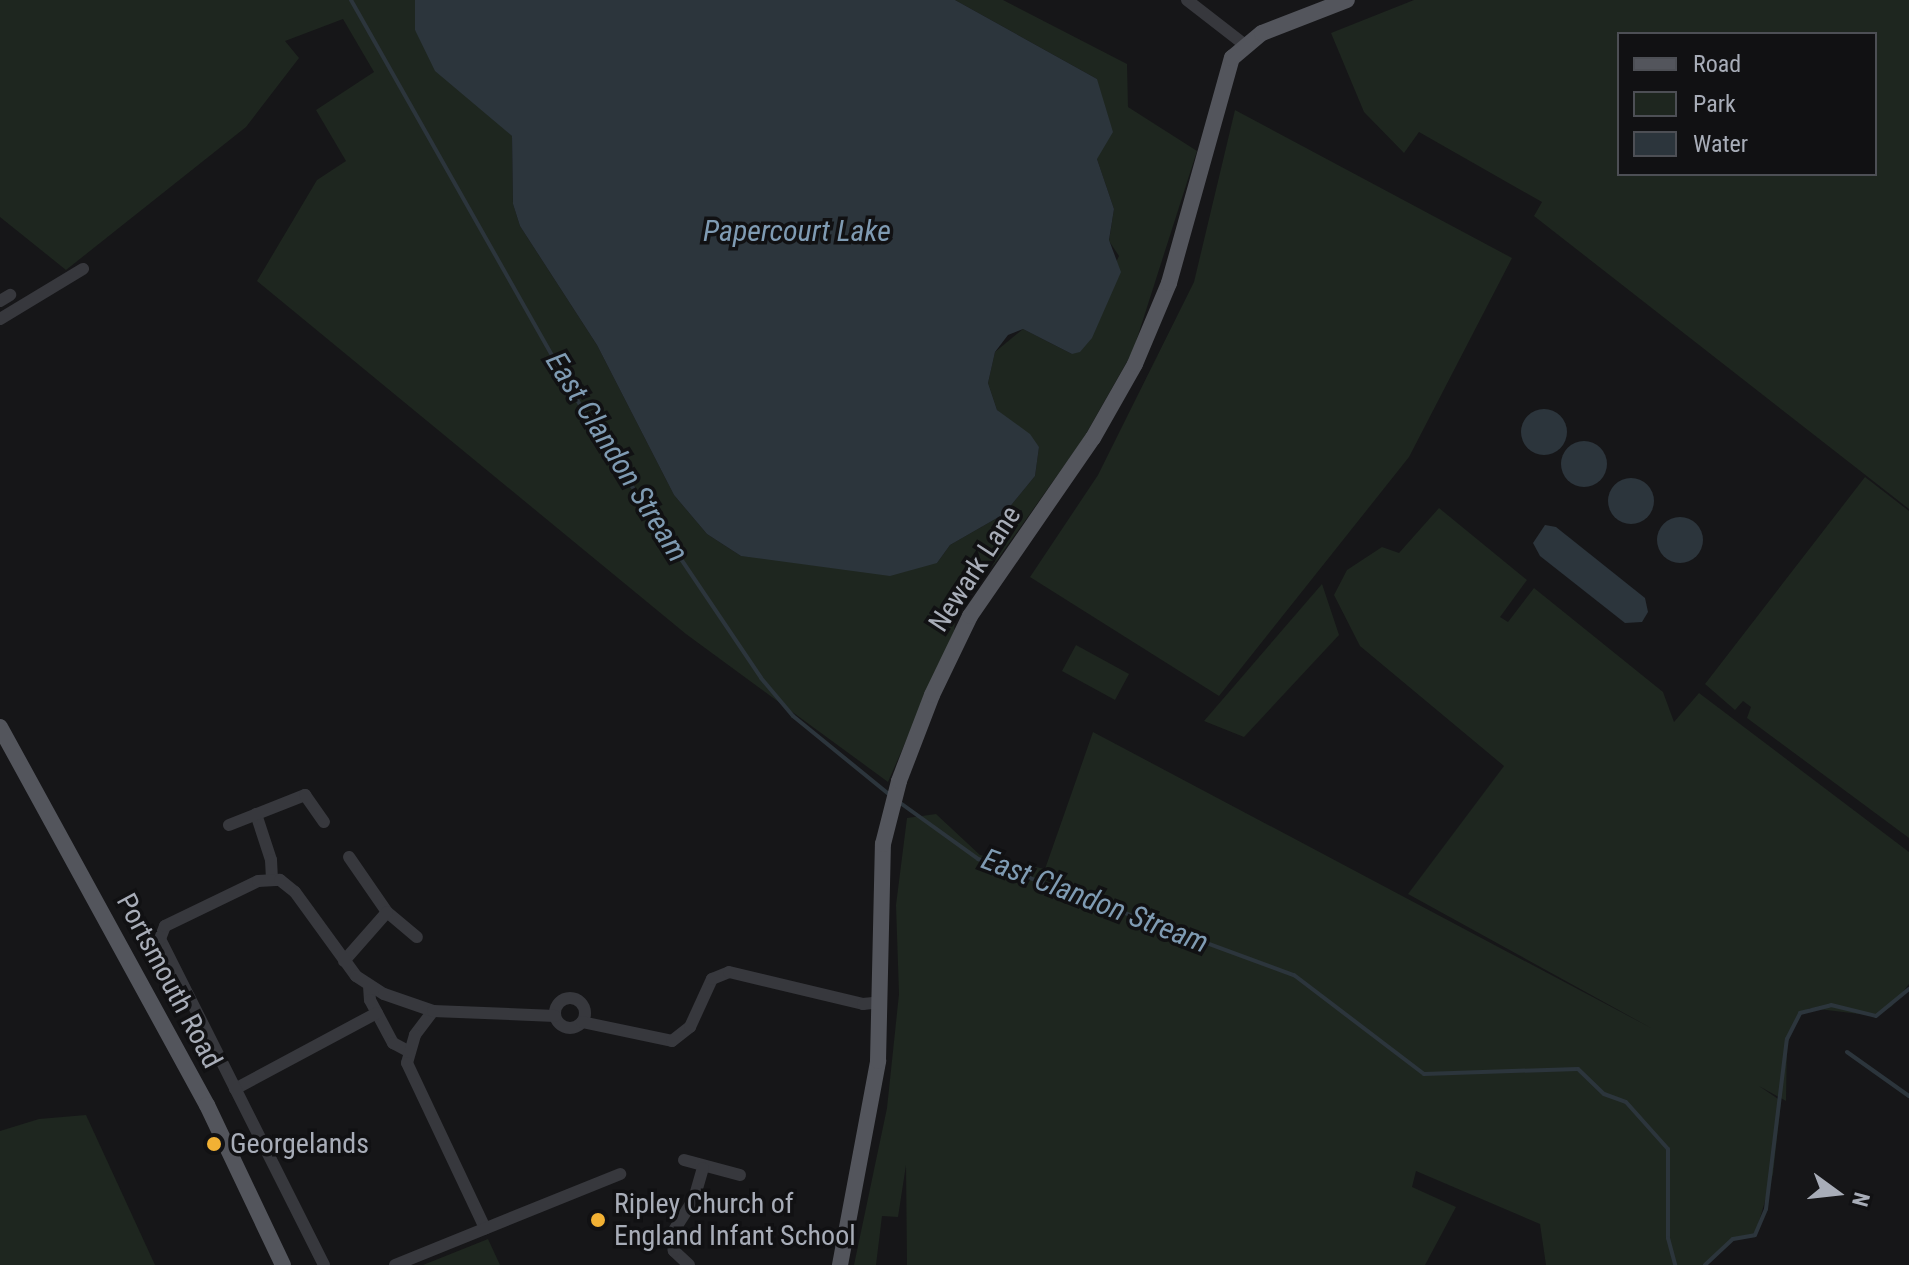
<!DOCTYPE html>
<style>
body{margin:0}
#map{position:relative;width:1909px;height:1265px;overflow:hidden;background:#161618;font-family:"Roboto Condensed",sans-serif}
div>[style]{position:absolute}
.green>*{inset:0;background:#1e261f}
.water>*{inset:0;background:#2c353c}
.round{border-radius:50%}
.stream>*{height:4px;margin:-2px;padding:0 2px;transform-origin:2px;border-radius:2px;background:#2c353c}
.minor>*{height:12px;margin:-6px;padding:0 6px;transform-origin:6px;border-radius:6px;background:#37383d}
.minor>.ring{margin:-6px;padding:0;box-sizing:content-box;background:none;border:12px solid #37383d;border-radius:50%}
.major>*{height:16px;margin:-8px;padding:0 8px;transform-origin:8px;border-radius:8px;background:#53555c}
.dots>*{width:22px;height:22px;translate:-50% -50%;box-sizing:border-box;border:4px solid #111113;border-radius:50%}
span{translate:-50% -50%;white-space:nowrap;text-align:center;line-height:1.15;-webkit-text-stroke:7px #111113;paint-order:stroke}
.street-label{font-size:28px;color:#a8adb8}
.poi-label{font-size:28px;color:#a8adb8}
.left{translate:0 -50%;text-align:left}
.water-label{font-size:30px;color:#7f9bb3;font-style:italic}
.legend{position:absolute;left:1617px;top:32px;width:260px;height:144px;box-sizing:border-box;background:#111113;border:2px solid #4d4f55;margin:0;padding:10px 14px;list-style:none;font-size:24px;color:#a8adb8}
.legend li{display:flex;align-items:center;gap:16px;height:40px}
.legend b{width:40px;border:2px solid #4d4f55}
.north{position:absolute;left:1797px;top:1153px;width:80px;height:80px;-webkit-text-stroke:6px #111113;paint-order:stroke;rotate:105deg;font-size:22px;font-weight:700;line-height:32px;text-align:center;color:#a8adb8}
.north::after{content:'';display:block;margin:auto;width:28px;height:36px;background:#a8adb8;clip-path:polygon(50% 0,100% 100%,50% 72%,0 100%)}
</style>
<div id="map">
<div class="green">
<div style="clip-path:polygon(0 0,415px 0,415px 30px,512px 136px,513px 204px,520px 226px,597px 345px,674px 495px,707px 534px,741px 556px,937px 563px,950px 545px,1004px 514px,1035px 476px,1039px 447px,997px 410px,988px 383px,995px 352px,1023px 329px,1072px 354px,1119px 256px,1109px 241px,1114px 209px,1097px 159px,1097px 79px,955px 0,1003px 0,1127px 64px,1128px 107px,1197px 151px,1133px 351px,1083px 439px,995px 563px,957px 603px,954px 631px,888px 782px,686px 634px,257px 281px,317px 180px,346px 161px,316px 110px,374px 72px,343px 19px,285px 41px,299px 58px,246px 127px,66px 270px,0 217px)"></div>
<div style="clip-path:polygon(evenodd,1414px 0,1909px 0,1909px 509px,1534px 216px,1542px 202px,1419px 132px,1404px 153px,1364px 112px,1331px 33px,1414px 0,1619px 34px,1875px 34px,1875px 174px,1619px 174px,1619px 34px)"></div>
<div style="clip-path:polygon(1235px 110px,1512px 258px,1409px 457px,1219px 696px,1030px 577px,1098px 475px,1194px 282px)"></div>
<div style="clip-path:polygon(1865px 477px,1909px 511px,1909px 838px,1747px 718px,1751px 707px,1743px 701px,1735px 710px,1705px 684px)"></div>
<div style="clip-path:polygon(1439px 508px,1527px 580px,1500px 617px,1508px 622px,1534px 588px,1663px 692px,1674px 722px,1699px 693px,1909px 852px,1909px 984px,1892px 1006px,1876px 1016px,1810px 1008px,1800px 1013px,1787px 1039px,1786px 1101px,1759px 1086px,1781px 1101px,1773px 1174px,1755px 1235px,1732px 1239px,1704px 1265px,1546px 1265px,1540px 1224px,1416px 1171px,1412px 1187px,1456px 1207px,1425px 1265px,907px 1265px,906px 1165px,898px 1217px,882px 1216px,876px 1265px,854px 1265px,887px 1108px,899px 994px,896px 905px,907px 818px,936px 814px,980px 855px,1045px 869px,1093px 732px,1653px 1029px,1408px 894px,1504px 766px,1360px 646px,1334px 595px,1347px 570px,1382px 547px,1399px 553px)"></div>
<div style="clip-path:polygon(1322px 584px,1339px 635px,1244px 737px,1204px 721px)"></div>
<div style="clip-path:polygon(1076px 645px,1129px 674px,1115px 700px,1062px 671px)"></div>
<div style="clip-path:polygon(86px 1115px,155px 1265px,0 1265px,0 1131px,39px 1119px)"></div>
<div style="clip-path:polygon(488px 1239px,500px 1265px,423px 1265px)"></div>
</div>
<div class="water">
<div style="clip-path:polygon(415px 0,955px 0,1097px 79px,1113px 132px,1097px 159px,1114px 209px,1109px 240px,1121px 272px,1092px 338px,1080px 352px,1072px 354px,1023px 329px,1008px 335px,995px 352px,988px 383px,997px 410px,1030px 434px,1039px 447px,1035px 476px,1004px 514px,950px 545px,937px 563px,890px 576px,741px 556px,707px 534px,674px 495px,597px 345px,520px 226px,513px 204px,512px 136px,435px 71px,415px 30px)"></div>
<div class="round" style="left:1521px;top:409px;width:46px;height:46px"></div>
<div class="round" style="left:1561px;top:441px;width:46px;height:46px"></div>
<div class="round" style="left:1608px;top:478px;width:46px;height:46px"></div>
<div class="round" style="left:1657px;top:517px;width:46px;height:46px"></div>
<div style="clip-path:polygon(1545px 525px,1556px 527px,1645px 598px,1648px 612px,1642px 622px,1625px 623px,1540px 556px,1533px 543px)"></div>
</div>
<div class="stream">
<div style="left:351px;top:0;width:498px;rotate:60.5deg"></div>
<div style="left:596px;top:433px;width:295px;rotate:56deg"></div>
<div style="left:761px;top:678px;width:50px;rotate:49.9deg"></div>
<div style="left:793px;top:716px;width:127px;rotate:39.2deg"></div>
<div style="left:899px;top:802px;width:97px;rotate:35.8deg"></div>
<div style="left:978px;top:859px;width:337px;rotate:20.2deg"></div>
<div style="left:1294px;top:975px;width:163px;rotate:37.3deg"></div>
<div style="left:1424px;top:1074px;width:154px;rotate:-1.9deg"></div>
<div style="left:1578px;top:1069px;width:36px;rotate:44deg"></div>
<div style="left:1604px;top:1094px;width:23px;rotate:20deg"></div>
<div style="left:1626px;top:1102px;width:63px;rotate:48.2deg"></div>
<div style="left:1668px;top:1149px;width:89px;rotate:90deg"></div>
<div style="left:1668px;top:1238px;width:28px;rotate:75deg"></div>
<div style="left:1847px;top:1052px;width:76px;rotate:35.4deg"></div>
<div style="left:1705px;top:1265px;width:38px;rotate:-43deg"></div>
<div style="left:1733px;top:1239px;width:22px;rotate:-10deg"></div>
<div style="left:1755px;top:1235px;width:28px;rotate:-67deg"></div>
<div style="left:1766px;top:1209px;width:171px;rotate:-83deg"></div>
<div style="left:1787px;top:1039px;width:29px;rotate:-63deg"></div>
<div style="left:1800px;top:1013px;width:32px;rotate:-14deg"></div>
<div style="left:1831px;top:1005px;width:46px;rotate:13.7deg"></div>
<div style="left:1876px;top:1016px;width:43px;rotate:-39.3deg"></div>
</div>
<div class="minor">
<div style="left:1187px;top:0;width:73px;rotate:37.8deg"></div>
<div style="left:0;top:301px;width:12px;rotate:-31deg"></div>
<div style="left:0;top:319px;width:97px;rotate:-31.1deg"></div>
<div style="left:256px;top:814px;width:48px;rotate:71.9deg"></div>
<div style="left:271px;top:860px;width:19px;rotate:87deg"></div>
<div style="left:229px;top:825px;width:82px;rotate:-21.5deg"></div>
<div style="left:305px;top:795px;width:33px;rotate:55deg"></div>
<div style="left:349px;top:857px;width:67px;rotate:55.4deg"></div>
<div style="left:387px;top:912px;width:39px;rotate:40deg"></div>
<div style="left:344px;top:961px;width:65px;rotate:-48.7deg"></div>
<div style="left:369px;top:986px;width:14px;rotate:86deg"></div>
<div style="left:370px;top:1000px;width:49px;rotate:61.9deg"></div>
<div style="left:393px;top:1043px;width:17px;rotate:28deg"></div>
<div class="ring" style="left:555px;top:998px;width:18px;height:18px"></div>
<div style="left:433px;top:1011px;width:30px;rotate:127deg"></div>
<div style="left:415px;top:1035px;width:29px;rotate:106deg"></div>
<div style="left:407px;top:1063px;width:183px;rotate:64.7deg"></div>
<div style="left:582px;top:1022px;width:92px;rotate:11.9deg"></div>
<div style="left:672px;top:1041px;width:23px;rotate:-38deg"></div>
<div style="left:690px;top:1027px;width:53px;rotate:-65.4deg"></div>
<div style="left:712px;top:979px;width:18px;rotate:-22deg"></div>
<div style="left:729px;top:972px;width:138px;rotate:13.4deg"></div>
<div style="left:863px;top:1004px;width:18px;rotate:-6deg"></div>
<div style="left:235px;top:1089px;width:161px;rotate:-28.2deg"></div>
<div style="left:684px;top:1160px;width:58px;rotate:15deg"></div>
<div style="left:324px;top:1265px;width:365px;rotate:-116.7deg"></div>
<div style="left:160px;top:939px;width:14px;rotate:-69deg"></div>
<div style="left:165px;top:926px;width:103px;rotate:-25.8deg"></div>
<div style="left:258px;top:881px;width:22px;rotate:-3deg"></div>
<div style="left:280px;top:880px;width:19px;rotate:39deg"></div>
<div style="left:295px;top:892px;width:104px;rotate:54deg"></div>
<div style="left:356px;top:976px;width:33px;rotate:33deg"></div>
<div style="left:384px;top:994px;width:52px;rotate:19.1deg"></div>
<div style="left:433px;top:1011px;width:122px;rotate:2.3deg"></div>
<div style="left:395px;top:1265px;width:243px;rotate:-22deg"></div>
<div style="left:689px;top:1265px;width:21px;rotate:-137deg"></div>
<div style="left:674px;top:1251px;width:16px;rotate:-101deg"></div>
<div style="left:671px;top:1235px;width:43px;rotate:-57.4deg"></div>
<div style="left:694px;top:1199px;width:32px;rotate:-74deg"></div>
</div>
<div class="major">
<div style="left:0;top:727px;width:431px;rotate:61.3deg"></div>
<div style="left:207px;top:1105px;width:177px;rotate:64.6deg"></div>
<div style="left:840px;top:1265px;width:208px;rotate:-79.4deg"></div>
<div style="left:878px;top:1061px;width:217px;rotate:-88.7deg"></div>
<div style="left:883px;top:844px;width:65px;rotate:-75.7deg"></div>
<div style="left:899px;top:781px;width:92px;rotate:-69deg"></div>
<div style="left:932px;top:695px;width:88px;rotate:-64.3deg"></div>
<div style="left:970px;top:616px;width:216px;rotate:-55.4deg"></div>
<div style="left:1093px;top:438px;width:85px;rotate:-60.4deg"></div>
<div style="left:1135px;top:364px;width:88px;rotate:-67.2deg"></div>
<div style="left:1169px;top:283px;width:234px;rotate:-74.4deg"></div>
<div style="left:1232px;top:58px;width:39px;rotate:-40deg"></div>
<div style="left:1262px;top:33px;width:91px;rotate:-21.2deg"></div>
</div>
<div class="dots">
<div style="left:214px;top:1144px;background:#f2b134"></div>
<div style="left:598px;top:1220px;background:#f2b134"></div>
</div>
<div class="street-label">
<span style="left:975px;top:569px;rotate:-57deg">Newark Lane</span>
<span style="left:169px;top:981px;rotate:62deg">Portsmouth Road</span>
</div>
<div class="poi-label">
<span class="left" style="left:230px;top:1144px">Georgelands</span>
<span class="left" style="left:614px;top:1220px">Ripley Church of<br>England Infant School</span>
</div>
<div class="water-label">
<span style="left:797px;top:231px">Papercourt Lake</span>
<span style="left:617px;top:457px;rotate:58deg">East Clandon Stream</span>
<span style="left:1095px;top:901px;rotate:21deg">East Clandon Stream</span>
</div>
<ul class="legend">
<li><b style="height:10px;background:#53555c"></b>Road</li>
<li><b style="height:22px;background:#1e261f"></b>Park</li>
<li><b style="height:22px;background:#2c353c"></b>Water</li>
</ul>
<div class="north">N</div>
</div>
